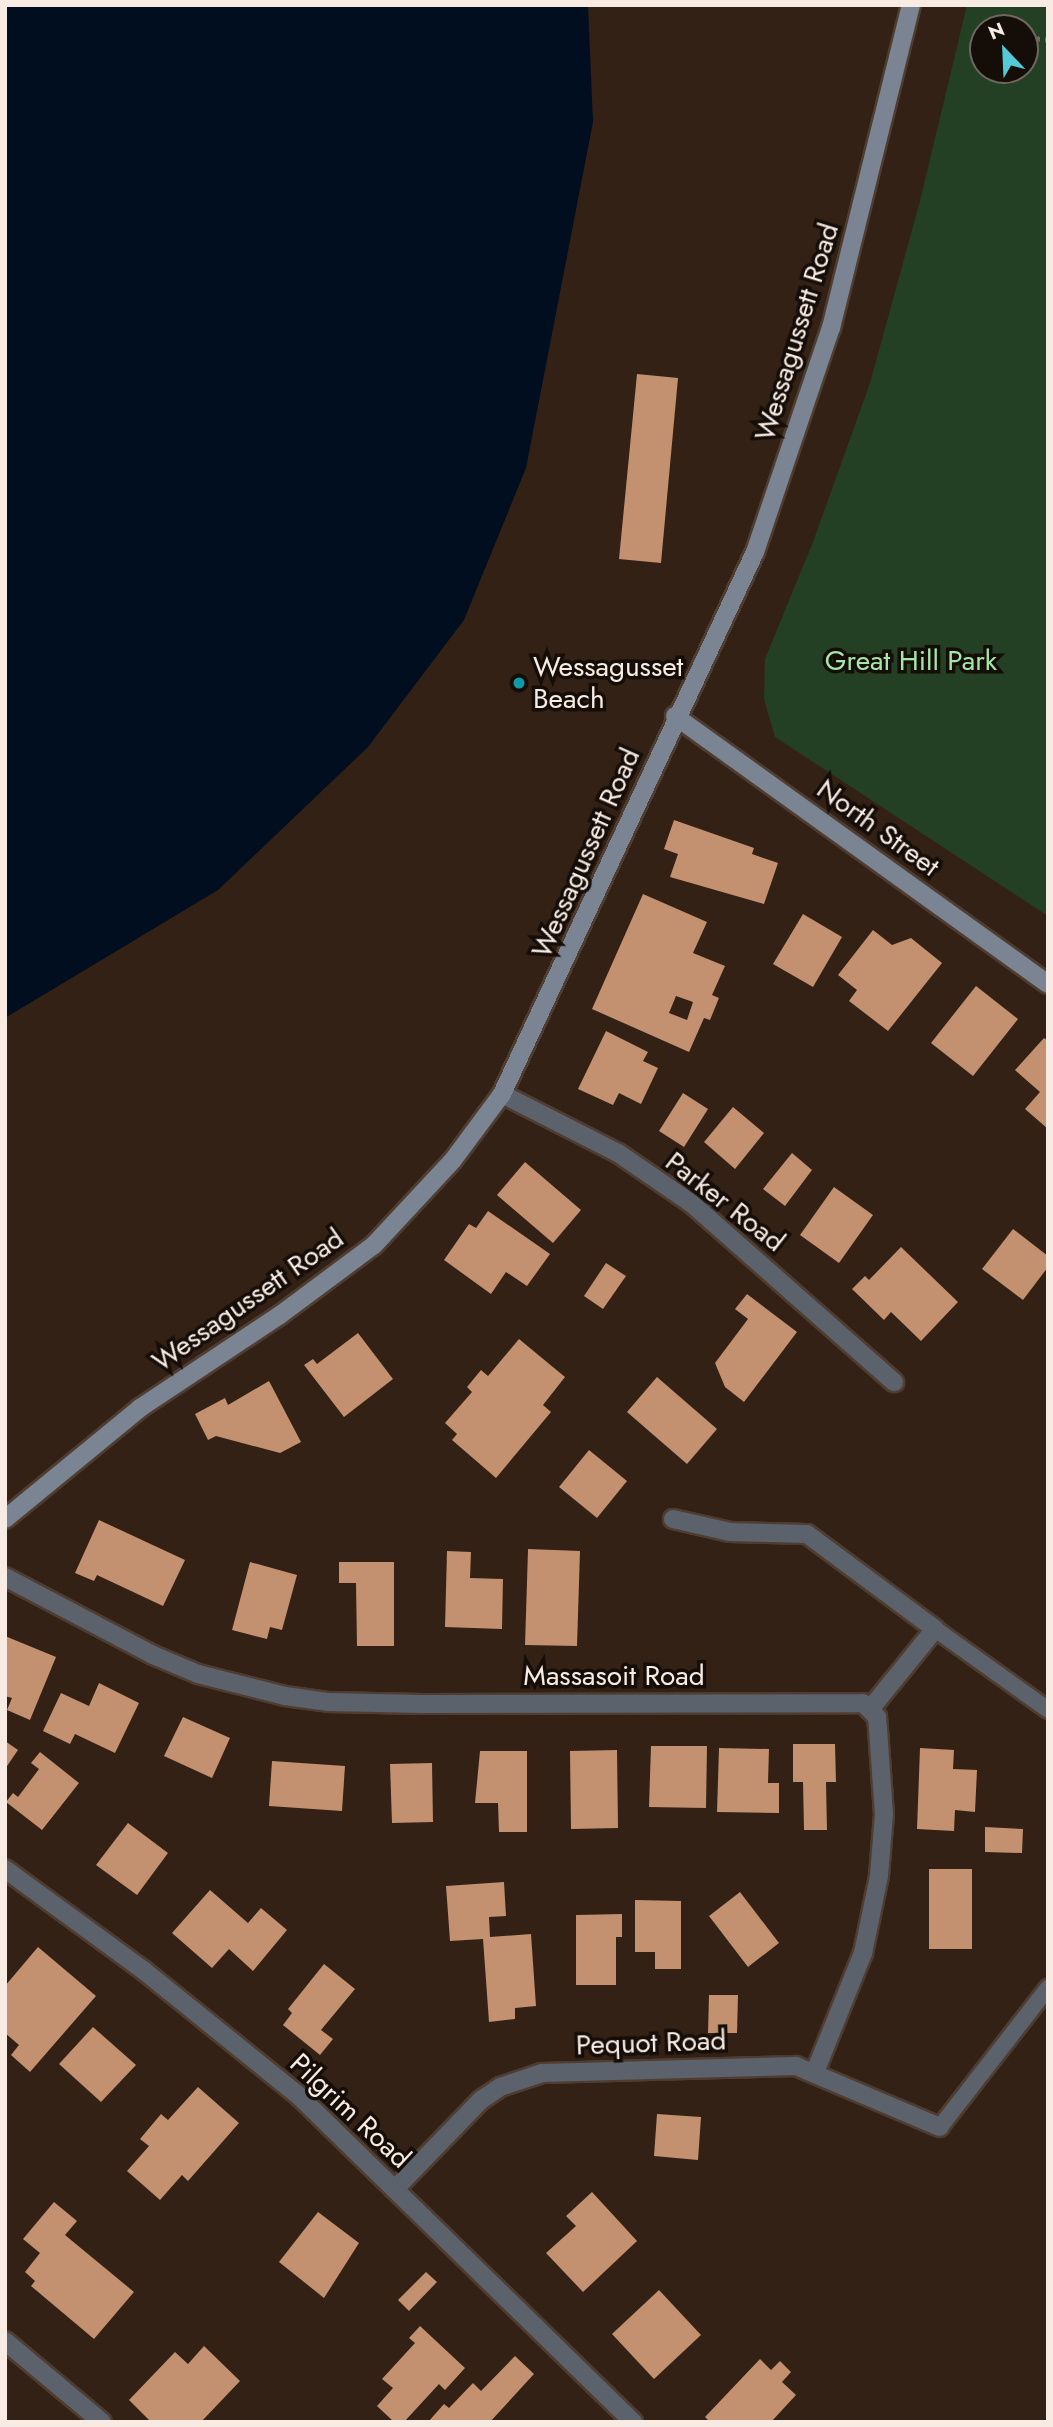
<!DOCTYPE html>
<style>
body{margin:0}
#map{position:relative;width:1053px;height:2427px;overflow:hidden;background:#332115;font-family:Jost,sans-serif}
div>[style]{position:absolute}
.green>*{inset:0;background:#234024}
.water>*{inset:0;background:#000e20}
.building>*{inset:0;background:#c39070}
.path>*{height:4.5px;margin-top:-2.25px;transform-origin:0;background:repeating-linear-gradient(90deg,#77675c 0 5px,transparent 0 10px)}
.roads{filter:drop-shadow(2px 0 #4f3d32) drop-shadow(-2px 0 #4f3d32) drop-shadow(0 2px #4f3d32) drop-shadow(0 -2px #4f3d32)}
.lane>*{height:16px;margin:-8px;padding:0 8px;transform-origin:8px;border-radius:8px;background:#5c626b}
.street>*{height:18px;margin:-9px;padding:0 9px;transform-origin:9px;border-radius:9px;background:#5c626b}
.secondary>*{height:18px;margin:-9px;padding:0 9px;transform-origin:9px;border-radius:9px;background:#7a8492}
.dots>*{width:19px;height:19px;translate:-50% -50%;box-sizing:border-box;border:4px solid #150d08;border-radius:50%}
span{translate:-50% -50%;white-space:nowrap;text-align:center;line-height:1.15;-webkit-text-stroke:7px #150d08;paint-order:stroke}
.street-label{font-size:28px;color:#f8ebe3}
.park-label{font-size:28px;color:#a5e6a7}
.poi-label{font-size:28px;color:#f8ebe3}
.left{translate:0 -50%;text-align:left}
.frame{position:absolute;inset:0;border:7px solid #f8ebe3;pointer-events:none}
.north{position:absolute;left:969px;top:14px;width:70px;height:70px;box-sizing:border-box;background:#150d08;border:2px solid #706660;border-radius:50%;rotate:337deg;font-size:19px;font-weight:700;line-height:28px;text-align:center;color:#f8ebe3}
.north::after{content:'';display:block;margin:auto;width:24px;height:32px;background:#52cbd7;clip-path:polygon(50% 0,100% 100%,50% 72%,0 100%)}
</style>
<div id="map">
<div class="green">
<div style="clip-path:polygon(evenodd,967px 5px,1048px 5px,1048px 916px,775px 737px,764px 699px,765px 659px,813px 542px,870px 383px,920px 201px,967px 5px,983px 28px,1025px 28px,1025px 70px,983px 70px,983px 28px)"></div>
</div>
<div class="water">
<div style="clip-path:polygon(5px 5px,588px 5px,593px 122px,526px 468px,464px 620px,368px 747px,218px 890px,5px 1018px)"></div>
</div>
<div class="building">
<div style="clip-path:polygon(637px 374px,678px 378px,661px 563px,619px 559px)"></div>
<div style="clip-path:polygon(674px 820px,754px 848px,752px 854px,778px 863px,764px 904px,670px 877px,678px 854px,664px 849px)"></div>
<div style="clip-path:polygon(evenodd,643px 894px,707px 922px,693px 953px,725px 966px,712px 995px,719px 998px,710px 1020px,704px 1018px,689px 1052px,592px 1009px,643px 894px,676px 996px,693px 1002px,687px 1020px,669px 1013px,676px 996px)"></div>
<div style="clip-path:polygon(803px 914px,842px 937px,813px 987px,773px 964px)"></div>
<div style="clip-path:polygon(873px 930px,892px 945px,911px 938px,942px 963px,888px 1031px,849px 1001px,857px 990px,838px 975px)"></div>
<div style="clip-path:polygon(976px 986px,1018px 1019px,973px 1076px,931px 1043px)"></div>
<div style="clip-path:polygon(606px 1031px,648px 1052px,643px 1061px,658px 1068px,641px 1104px,619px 1093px,613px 1105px,578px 1089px)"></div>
<div style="clip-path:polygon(1044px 1038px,1048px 1041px,1048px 1129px,1025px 1109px,1040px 1092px,1015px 1070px)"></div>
<div style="clip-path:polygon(683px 1093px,708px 1109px,684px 1147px,659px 1131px)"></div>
<div style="clip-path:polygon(733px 1107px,764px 1133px,735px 1169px,704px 1142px)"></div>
<div style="clip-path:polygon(792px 1153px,812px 1170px,785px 1206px,763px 1189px)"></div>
<div style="clip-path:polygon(525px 1162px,581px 1210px,553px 1243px,497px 1195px)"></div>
<div style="clip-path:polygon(834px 1187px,873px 1215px,839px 1263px,800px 1235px)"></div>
<div style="clip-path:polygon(488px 1211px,550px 1254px,527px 1286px,506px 1272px,491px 1294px,444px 1260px,469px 1224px,476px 1228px)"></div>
<div style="clip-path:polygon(1013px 1229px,1048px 1256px,1048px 1267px,1023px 1300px,982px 1269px)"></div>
<div style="clip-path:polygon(901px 1247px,958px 1302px,921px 1341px,891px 1312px,884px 1320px,852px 1289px,865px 1276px,869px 1280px)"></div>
<div style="clip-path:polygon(606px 1263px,626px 1276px,603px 1309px,584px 1296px)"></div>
<div style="clip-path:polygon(747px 1294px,797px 1332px,744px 1402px,725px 1387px,715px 1363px,748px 1319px,735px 1309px)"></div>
<div style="clip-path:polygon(358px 1333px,393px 1379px,344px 1417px,304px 1365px,313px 1359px,317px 1364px)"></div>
<div style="clip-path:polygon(519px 1339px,565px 1377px,543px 1405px,551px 1412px,496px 1478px,452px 1440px,457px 1434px,445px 1423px,472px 1392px,467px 1387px,481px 1370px,488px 1376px)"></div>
<div style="clip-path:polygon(657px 1377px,717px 1429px,687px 1464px,627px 1412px)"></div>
<div style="clip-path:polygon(269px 1381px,301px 1442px,280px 1453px,216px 1436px,208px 1440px,195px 1414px,225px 1398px,228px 1405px)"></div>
<div style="clip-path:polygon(589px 1450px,627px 1481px,597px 1518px,559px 1487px)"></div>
<div style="clip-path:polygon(99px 1520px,185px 1560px,163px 1606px,97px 1575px,94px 1581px,75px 1573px)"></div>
<div style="clip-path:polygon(528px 1549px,580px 1551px,577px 1646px,525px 1645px)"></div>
<div style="clip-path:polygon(447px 1551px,471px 1552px,470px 1578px,503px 1579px,502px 1629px,445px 1627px)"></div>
<div style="clip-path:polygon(250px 1562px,297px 1575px,282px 1630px,270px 1627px,267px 1639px,232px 1630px)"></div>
<div style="clip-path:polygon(339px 1562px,394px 1562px,394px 1646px,357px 1646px,356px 1583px,339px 1583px)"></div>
<div style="clip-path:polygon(5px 1636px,56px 1657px,30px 1720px,7px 1710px,12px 1698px,5px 1696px)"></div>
<div style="clip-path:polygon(99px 1683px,139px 1703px,115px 1753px,75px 1734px,70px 1744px,43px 1731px,61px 1693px,89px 1706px)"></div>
<div style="clip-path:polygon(183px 1717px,230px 1738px,212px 1778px,164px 1756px)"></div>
<div style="clip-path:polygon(5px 1741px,18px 1750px,5px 1769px)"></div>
<div style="clip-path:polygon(793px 1744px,835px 1744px,836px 1782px,826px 1782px,827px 1830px,804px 1830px,803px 1782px,793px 1782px)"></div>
<div style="clip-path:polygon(651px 1746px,707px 1746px,706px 1808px,649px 1807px)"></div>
<div style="clip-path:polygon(719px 1748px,769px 1749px,768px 1783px,779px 1783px,779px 1813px,717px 1812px)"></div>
<div style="clip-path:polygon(920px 1748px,954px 1750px,953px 1769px,977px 1770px,975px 1812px,955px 1810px,954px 1831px,917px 1829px)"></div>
<div style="clip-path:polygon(617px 1750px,618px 1828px,571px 1829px,570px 1751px)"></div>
<div style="clip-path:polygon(480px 1751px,527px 1751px,527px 1832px,499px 1832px,498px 1803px,475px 1803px)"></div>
<div style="clip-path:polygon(40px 1752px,79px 1783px,42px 1830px,6px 1802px,13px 1793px,18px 1797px,39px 1769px,31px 1763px)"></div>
<div style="clip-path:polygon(272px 1761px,345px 1766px,342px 1811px,269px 1806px)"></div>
<div style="clip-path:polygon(432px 1763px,433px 1822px,392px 1823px,390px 1764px)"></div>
<div style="clip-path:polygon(128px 1823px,168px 1853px,137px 1895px,96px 1865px)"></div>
<div style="clip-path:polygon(985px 1827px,1023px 1829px,1022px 1853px,985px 1852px)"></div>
<div style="clip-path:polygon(929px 1869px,972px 1869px,972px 1949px,929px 1949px)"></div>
<div style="clip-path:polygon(504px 1882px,506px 1916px,489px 1917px,490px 1937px,531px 1934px,536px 2006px,515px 2008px,515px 2019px,489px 2022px,483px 1939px,450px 1941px,446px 1886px)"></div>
<div style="clip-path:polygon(210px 1890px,248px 1923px,261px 1908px,287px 1930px,253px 1971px,229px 1949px,212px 1968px,172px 1933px)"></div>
<div style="clip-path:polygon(740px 1892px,779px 1943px,748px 1967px,709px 1916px)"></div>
<div style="clip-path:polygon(635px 1900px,681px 1901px,681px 1969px,655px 1969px,655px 1952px,635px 1952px)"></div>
<div style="clip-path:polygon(622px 1914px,622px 1937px,616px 1937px,616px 1985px,576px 1985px,576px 1915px)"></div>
<div style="clip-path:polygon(38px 1947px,96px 1996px,30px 2072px,11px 2055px,19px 2045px,5px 2033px,5px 1986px)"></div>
<div style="clip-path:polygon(324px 1964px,355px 1989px,321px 2030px,333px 2039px,320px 2055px,283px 2025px,292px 2013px,288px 2009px)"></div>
<div style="clip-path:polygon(709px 1995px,738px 1995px,737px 2033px,708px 2033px)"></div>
<div style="clip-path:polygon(93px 2027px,136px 2065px,101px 2102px,59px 2064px)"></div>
<div style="clip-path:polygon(198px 2087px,239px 2123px,188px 2181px,182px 2175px,160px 2200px,127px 2171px,149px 2146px,140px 2139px,161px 2114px,168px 2120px)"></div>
<div style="clip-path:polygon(657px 2114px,701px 2117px,698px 2160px,654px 2156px)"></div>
<div style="clip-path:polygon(592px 2192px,637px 2241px,583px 2292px,546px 2253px,576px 2226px,566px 2216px)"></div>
<div style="clip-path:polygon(54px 2202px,77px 2221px,65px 2235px,134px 2292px,94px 2339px,31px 2286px,35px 2281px,25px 2272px,40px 2253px,23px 2239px)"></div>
<div style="clip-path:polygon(318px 2212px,359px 2243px,324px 2298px,279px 2262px)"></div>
<div style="clip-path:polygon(426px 2272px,437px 2282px,409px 2311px,398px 2300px)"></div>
<div style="clip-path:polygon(659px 2290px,701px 2335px,654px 2379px,612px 2334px)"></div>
<div style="clip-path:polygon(420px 2326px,465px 2368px,445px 2390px,439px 2384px,404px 2422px,394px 2422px,377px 2406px,393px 2388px,382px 2379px,415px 2343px,409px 2338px)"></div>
<div style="clip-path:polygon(204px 2346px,240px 2381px,201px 2422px,151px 2422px,129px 2400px,175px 2352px,188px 2364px)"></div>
<div style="clip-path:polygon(515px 2356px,534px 2374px,490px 2422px,428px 2422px,444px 2404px,449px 2408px,473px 2383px,481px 2391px)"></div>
<div style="clip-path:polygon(760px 2359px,771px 2370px,780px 2361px,791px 2372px,782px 2382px,796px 2395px,771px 2422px,710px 2422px,705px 2417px)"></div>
</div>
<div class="path">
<div style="left:977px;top:30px;width:6px;rotate:9deg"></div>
<div style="left:1025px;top:37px;width:23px;rotate:7deg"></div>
</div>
<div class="roads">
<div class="lane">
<div style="left:935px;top:1629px;width:139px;rotate:35.6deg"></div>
<div style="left:940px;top:2127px;width:176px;rotate:-52.2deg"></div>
</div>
<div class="street">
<div style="left:502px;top:1094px;width:130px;rotate:27deg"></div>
<div style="left:618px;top:1153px;width:88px;rotate:34.4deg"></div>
<div style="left:691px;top:1203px;width:271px;rotate:41.4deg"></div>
<div style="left:673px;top:1519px;width:58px;rotate:12.8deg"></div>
<div style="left:730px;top:1532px;width:77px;rotate:1.5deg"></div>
<div style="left:807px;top:1534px;width:159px;rotate:36.6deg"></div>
<div style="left:935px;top:1629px;width:102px;rotate:129deg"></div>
<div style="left:5px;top:1577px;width:167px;rotate:27.8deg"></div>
<div style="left:153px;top:1655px;width:49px;rotate:22.9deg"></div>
<div style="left:198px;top:1674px;width:90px;rotate:14.2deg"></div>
<div style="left:285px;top:1696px;width:43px;rotate:7.9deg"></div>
<div style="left:328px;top:1702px;width:94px;rotate:1.2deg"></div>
<div style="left:422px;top:1704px;width:441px;rotate:-0.1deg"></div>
<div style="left:863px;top:1703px;width:20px;rotate:45deg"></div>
<div style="left:877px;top:1717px;width:12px;rotate:85deg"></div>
<div style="left:878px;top:1729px;width:85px;rotate:86deg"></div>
<div style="left:884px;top:1814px;width:62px;rotate:94.6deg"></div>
<div style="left:879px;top:1876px;width:79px;rotate:101.7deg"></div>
<div style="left:863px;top:1953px;width:128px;rotate:112deg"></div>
<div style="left:5px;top:1869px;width:171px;rotate:36.2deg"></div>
<div style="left:143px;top:1970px;width:201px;rotate:38.9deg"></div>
<div style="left:299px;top:2096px;width:467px;rotate:44.3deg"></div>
<div style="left:395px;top:2189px;width:124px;rotate:-46deg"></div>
<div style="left:481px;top:2100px;width:23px;rotate:-34deg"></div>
<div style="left:500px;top:2087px;width:44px;rotate:-18.4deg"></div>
<div style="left:542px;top:2073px;width:254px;rotate:-1.6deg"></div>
<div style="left:796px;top:2066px;width:156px;rotate:23deg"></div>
<div style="left:5px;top:2341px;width:126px;rotate:39.9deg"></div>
</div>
<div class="secondary">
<div style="left:675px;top:716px;width:459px;rotate:35.7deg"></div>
<div style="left:5px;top:1519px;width:175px;rotate:-39.4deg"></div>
<div style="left:140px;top:1408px;width:168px;rotate:-33.6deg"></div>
<div style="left:280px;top:1315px;width:117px;rotate:-36.7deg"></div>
<div style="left:374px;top:1245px;width:116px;rotate:-47.1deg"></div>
<div style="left:453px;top:1160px;width:82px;rotate:-53.4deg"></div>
<div style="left:502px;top:1094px;width:598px;rotate:-64.98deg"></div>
<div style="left:755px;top:552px;width:237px;rotate:-71.3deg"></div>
<div style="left:831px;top:328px;width:333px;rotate:-76.1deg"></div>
</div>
</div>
<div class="dots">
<div style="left:519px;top:683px;background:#0f9aa8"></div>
</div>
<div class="street-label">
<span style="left:797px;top:332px;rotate:-73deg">Wessagussett Road</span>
<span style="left:878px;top:828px;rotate:36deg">North Street</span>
<span style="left:586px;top:853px;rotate:-66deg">Wessagussett Road</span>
<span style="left:725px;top:1202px;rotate:38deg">Parker Road</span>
<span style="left:248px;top:1300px;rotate:-35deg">Wessagussett Road</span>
<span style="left:614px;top:1676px">Massasoit Road</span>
<span style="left:651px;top:2043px;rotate:-2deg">Pequot Road</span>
<span style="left:350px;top:2111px;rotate:43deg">Pilgrim Road</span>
</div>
<div class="park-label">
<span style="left:911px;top:661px">Great Hill Park</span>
</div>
<div class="poi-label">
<span class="left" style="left:533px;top:683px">Wessagusset<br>Beach</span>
</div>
<div class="frame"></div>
<div class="north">N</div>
</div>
